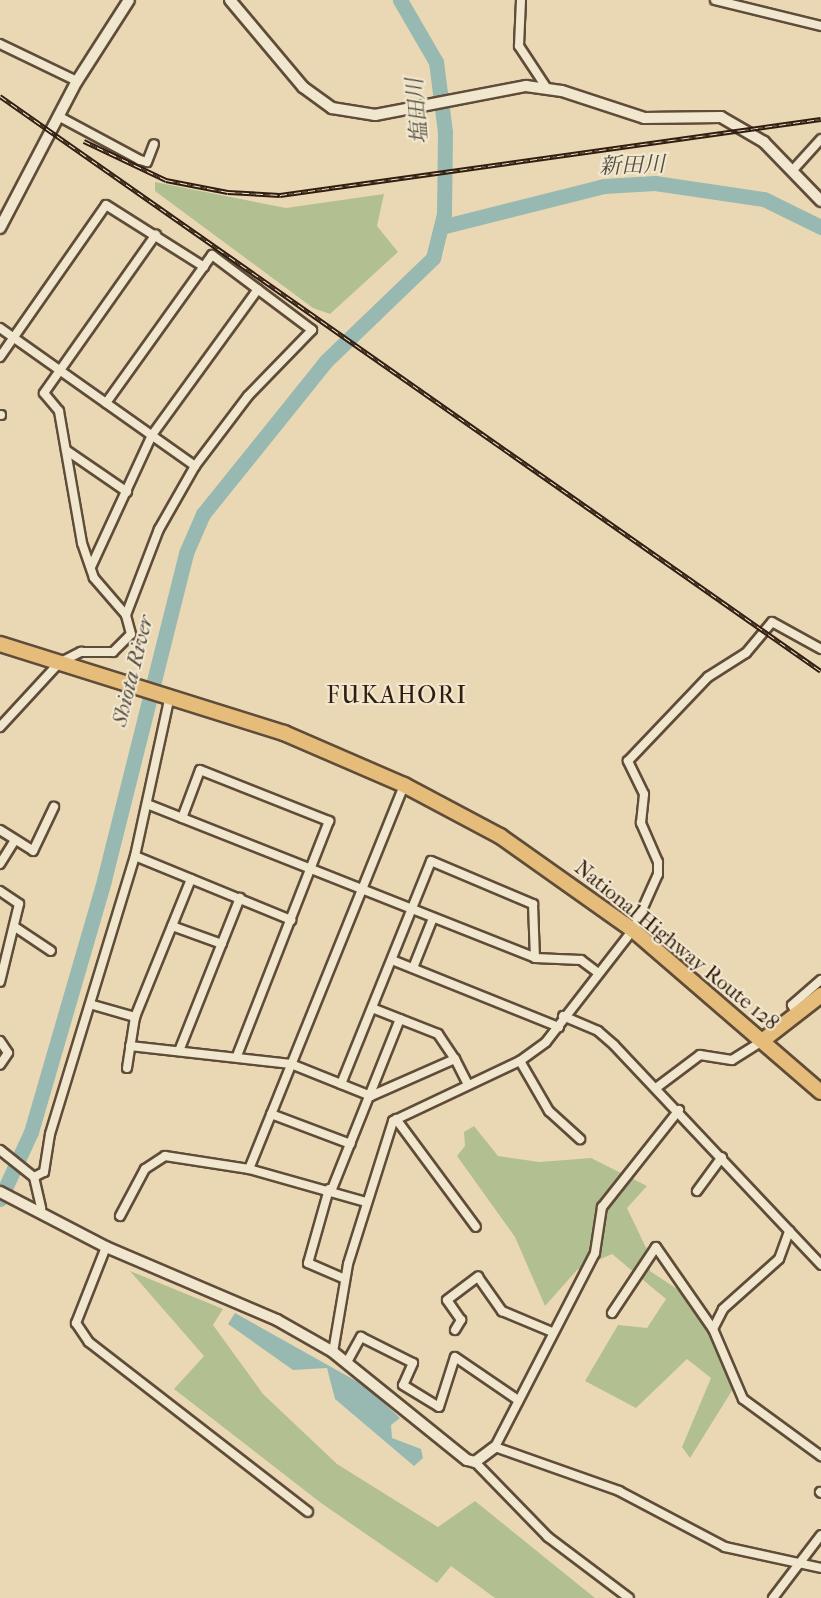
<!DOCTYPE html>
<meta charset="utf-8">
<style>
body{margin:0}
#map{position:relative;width:821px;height:1598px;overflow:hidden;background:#ead8b4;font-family:"IM FELL French Canon","Noto Serif JP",serif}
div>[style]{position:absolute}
.green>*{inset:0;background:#b2c091}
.water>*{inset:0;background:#98b9b1}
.river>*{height:15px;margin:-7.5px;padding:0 7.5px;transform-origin:7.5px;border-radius:7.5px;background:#98b9b1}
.roads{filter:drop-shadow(2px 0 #5f4c39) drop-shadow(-2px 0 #5f4c39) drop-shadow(0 2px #5f4c39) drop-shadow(0 -2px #5f4c39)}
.minor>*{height:8px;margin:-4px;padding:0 4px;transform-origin:4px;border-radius:4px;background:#f1e6ce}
.tertiary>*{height:10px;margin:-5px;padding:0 5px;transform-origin:5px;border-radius:5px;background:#f1e6ce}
.trunk>*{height:14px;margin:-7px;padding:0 7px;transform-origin:7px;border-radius:7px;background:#e5bc7a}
.rail>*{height:4.5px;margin-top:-2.25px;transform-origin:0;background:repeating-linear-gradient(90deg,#f1e6ce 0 7px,#311d10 0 14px);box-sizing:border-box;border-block:2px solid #311d10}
span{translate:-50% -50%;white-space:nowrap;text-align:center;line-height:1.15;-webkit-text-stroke:4.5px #f1e6ce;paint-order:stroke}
.street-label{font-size:21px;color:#311d10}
.water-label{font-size:22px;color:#504c40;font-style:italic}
.quarter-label{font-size:24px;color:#311d10;letter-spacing:1.5px}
</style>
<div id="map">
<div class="green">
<div style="clip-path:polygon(155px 182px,286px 208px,384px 194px,377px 226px,398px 252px,330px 314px,313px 308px,155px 191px)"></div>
<div style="clip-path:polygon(474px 1126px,498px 1156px,539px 1162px,591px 1158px,647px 1186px,627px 1208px,650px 1256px,650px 1271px,680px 1291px,715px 1342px,733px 1389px,690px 1458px,682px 1447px,711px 1378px,687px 1359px,636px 1408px,585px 1381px,618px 1325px,647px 1328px,666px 1299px,612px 1254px,577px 1270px,545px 1306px,515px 1237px,457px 1156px,465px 1146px,464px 1132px)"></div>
<div style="clip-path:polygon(130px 1271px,223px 1309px,213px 1325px,263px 1394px,337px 1464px,438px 1527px,475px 1501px,595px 1598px,495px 1598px,451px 1566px,437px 1583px,321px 1503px,174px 1389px,204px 1356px)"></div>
</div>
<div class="water">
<div style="clip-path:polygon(235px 1313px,367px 1387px,400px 1418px,391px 1425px,392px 1438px,421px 1449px,423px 1458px,414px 1466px,335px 1399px,327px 1368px,293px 1370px,228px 1324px)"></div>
</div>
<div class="river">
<div style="left:441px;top:227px;width:168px;rotate:-14.1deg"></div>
<div style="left:604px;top:186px;width:51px;rotate:-3.4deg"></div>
<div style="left:655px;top:183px;width:110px;rotate:8.4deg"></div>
<div style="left:764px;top:199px;width:64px;rotate:26.2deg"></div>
<div style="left:0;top:1199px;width:74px;rotate:-65.2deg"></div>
<div style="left:31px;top:1132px;width:262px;rotate:-73.8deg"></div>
<div style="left:104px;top:880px;width:337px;rotate:-75.9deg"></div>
<div style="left:186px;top:553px;width:43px;rotate:-66.4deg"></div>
<div style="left:203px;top:514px;width:196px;rotate:-51.2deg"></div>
<div style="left:326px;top:361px;width:149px;rotate:-43.9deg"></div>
<div style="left:433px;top:258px;width:45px;rotate:-76deg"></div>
<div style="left:444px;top:214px;width:82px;rotate:-89.3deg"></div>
<div style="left:445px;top:132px;width:71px;rotate:-97.3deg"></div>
<div style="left:436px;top:62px;width:72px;rotate:-120.1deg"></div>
</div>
<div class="roads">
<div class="minor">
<div style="left:521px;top:0;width:46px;rotate:92.5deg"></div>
<div style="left:519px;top:46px;width:49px;rotate:56.6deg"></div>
<div style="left:715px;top:0;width:109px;rotate:13.8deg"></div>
<div style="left:0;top:44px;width:85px;rotate:25.7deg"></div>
<div style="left:58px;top:116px;width:93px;rotate:28.2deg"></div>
<div style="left:140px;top:160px;width:7px;rotate:16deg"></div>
<div style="left:147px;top:162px;width:19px;rotate:-69deg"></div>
<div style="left:792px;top:171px;width:43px;rotate:-47.8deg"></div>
<div style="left:0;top:328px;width:239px;rotate:35.3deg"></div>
<div style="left:0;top:357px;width:185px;rotate:-55.1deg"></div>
<div style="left:106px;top:205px;width:116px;rotate:32.3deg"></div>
<div style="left:106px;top:403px;width:182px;rotate:-54.4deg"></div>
<div style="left:212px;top:255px;width:125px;rotate:36.9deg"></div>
<div style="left:312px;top:330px;width:92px;rotate:134.1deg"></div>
<div style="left:248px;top:396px;width:88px;rotate:127.1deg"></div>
<div style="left:195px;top:466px;width:73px;rotate:119.7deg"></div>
<div style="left:159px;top:529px;width:92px;rotate:111deg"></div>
<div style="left:0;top:415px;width:1px"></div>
<div style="left:66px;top:450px;width:74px;rotate:34.5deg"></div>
<div style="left:91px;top:567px;width:145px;rotate:-65.2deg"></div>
<div style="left:152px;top:435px;width:180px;rotate:-54deg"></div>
<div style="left:0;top:727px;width:87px;rotate:-47.3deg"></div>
<div style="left:59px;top:663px;width:25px;rotate:-27deg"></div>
<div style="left:81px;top:652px;width:32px"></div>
<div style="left:113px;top:652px;width:25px;rotate:-45deg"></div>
<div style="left:131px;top:634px;width:20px;rotate:-105deg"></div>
<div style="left:126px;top:615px;width:49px;rotate:-130.9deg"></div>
<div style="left:94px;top:578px;width:37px;rotate:-109deg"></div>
<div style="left:82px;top:543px;width:134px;rotate:-99.9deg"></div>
<div style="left:59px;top:411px;width:23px;rotate:-130deg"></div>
<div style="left:44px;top:393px;width:194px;rotate:-54.8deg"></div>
<div style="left:147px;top:804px;width:417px;rotate:21.6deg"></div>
<div style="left:535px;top:958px;width:46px;rotate:2.5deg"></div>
<div style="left:581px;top:960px;width:21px;rotate:37deg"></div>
<div style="left:182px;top:818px;width:51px;rotate:-69.4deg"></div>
<div style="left:200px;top:770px;width:139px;rotate:21.6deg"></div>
<div style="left:329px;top:821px;width:252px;rotate:111.4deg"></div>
<div style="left:0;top:830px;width:39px;rotate:32deg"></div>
<div style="left:33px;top:851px;width:49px;rotate:-64.5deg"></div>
<div style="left:135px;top:856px;width:169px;rotate:22.3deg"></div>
<div style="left:0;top:864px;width:28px;rotate:-58deg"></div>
<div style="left:0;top:891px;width:23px;rotate:34deg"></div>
<div style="left:19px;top:904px;width:80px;rotate:103.7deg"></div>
<div style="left:172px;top:926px;width:53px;rotate:19.8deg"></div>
<div style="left:15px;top:927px;width:43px;rotate:33.7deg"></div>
<div style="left:392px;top:960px;width:180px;rotate:21.9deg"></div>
<div style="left:413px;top:968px;width:54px;rotate:-68.2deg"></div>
<div style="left:93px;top:1005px;width:44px;rotate:15.9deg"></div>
<div style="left:372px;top:1008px;width:71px;rotate:21.5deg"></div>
<div style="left:438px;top:1034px;width:30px;rotate:56deg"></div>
<div style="left:797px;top:1014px;width:10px;rotate:-119deg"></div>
<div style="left:792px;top:1005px;width:38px;rotate:-41deg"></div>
<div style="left:563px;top:1016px;width:38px;rotate:23deg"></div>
<div style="left:598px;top:1031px;width:21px;rotate:41deg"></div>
<div style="left:614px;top:1045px;width:302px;rotate:46.7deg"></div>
<div style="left:0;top:1041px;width:14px;rotate:56deg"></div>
<div style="left:8px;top:1053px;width:14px;rotate:124deg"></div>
<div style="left:130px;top:1046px;width:162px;rotate:6.4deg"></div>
<div style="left:291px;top:1064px;width:86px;rotate:21.8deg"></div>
<div style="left:371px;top:1096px;width:92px;rotate:-23.8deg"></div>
<div style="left:455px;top:1059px;width:29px;rotate:63deg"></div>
<div style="left:179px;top:1051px;width:165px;rotate:-68.3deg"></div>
<div style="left:520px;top:1061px;width:58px;rotate:59.9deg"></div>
<div style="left:549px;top:1111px;width:42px;rotate:42.1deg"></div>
<div style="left:127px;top:1068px;width:52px;rotate:-81.1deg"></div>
<div style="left:135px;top:1017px;width:149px;rotate:-67.9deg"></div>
<div style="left:341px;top:1084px;width:240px;rotate:-68deg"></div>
<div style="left:431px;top:861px;width:111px;rotate:22.9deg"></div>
<div style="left:533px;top:904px;width:54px;rotate:87.9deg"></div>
<div style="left:656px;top:1088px;width:55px;rotate:-36.9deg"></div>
<div style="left:700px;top:1055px;width:32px;rotate:9deg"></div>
<div style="left:732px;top:1060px;width:36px;rotate:-32deg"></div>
<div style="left:679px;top:1110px;width:124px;rotate:128.4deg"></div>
<div style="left:602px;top:1207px;width:47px;rotate:98.7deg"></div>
<div style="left:595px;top:1253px;width:218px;rotate:117.3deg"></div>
<div style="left:495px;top:1447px;width:132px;rotate:19.5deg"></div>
<div style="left:619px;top:1491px;width:120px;rotate:27.8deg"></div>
<div style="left:725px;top:1547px;width:98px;rotate:12.3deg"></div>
<div style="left:271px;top:1114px;width:85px;rotate:20.6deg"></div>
<div style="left:396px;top:1119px;width:134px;rotate:53.5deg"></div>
<div style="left:0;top:1150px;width:43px;rotate:38.5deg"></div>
<div style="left:34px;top:1177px;width:32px;rotate:77deg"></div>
<div style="left:249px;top:1169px;width:414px;rotate:-68deg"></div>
<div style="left:34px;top:1177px;width:11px;rotate:-27deg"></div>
<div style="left:44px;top:1172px;width:38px;rotate:-81deg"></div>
<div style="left:50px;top:1134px;width:291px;rotate:-73deg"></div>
<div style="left:135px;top:856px;width:164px;rotate:-77.7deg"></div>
<div style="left:329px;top:1189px;width:77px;rotate:105.8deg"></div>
<div style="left:308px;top:1263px;width:40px;rotate:23.4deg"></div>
<div style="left:332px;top:1189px;width:183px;rotate:-68.2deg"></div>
<div style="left:697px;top:1191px;width:42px;rotate:-53.7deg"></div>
<div style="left:120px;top:1216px;width:53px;rotate:-62deg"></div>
<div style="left:145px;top:1169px;width:24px;rotate:-33deg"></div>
<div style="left:165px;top:1156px;width:85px;rotate:8.8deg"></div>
<div style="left:249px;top:1169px;width:122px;rotate:15.8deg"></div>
<div style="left:106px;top:1247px;width:82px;rotate:111.5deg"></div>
<div style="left:76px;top:1323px;width:23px;rotate:56deg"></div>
<div style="left:89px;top:1342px;width:277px;rotate:37.8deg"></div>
<div style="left:612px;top:1313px;width:79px;rotate:-56.3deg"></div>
<div style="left:656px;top:1247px;width:100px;rotate:55.2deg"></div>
<div style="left:713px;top:1329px;width:76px;rotate:66.8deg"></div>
<div style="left:743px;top:1399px;width:97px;rotate:36.2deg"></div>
<div style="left:713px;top:1329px;width:22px;rotate:-63deg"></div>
<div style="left:723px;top:1309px;width:75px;rotate:-41.8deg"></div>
<div style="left:779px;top:1259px;width:30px;rotate:-70deg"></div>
<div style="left:455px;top:1330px;width:12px;rotate:-59deg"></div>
<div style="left:461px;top:1320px;width:24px;rotate:-125deg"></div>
<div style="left:447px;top:1300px;width:39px;rotate:-37deg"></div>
<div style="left:478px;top:1277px;width:42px;rotate:54.8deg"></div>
<div style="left:502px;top:1311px;width:54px;rotate:22.8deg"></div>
<div style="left:333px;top:1352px;width:89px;rotate:-80.3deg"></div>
<div style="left:348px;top:1264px;width:150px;rotate:-72.5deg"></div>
<div style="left:393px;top:1121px;width:140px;rotate:-25.3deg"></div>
<div style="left:520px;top:1061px;width:32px;rotate:-36deg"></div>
<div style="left:546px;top:1042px;width:142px;rotate:-52.2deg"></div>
<div style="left:633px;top:930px;width:61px;rotate:-65.9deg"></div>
<div style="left:658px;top:874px;width:12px;rotate:-90deg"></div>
<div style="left:658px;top:862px;width:43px;rotate:-113.6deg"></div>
<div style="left:641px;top:823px;width:29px;rotate:-84deg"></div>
<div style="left:644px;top:794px;width:37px;rotate:-116deg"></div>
<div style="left:628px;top:761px;width:116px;rotate:-46.4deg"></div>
<div style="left:708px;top:677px;width:45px;rotate:-32.3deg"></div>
<div style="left:746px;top:653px;width:40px;rotate:-50deg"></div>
<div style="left:772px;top:622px;width:56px;rotate:28.9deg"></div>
<div style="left:347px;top:1362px;width:29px;rotate:-61deg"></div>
<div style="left:361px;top:1337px;width:58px;rotate:26.6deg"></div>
<div style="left:413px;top:1363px;width:24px;rotate:114deg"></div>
<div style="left:403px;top:1385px;width:42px;rotate:31.4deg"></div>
<div style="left:439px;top:1407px;width:52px;rotate:-72.3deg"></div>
<div style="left:455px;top:1357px;width:76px;rotate:34.3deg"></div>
<div style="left:475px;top:1462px;width:105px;rotate:45.8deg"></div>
<div style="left:548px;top:1537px;width:101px;rotate:37deg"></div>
<div style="left:820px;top:1492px;width:1px;rotate:45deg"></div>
<div style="left:773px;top:1598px;width:79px;rotate:-52.7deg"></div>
</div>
<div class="tertiary">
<div style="left:230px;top:0;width:114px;rotate:50deg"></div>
<div style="left:303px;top:87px;width:36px;rotate:36deg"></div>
<div style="left:332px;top:108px;width:44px;rotate:9.2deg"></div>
<div style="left:375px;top:115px;width:154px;rotate:-10.9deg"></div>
<div style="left:526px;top:86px;width:36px;rotate:8deg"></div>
<div style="left:562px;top:91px;width:86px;rotate:18.2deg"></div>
<div style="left:644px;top:118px;width:77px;rotate:-0.7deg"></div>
<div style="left:721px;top:117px;width:50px;rotate:30.2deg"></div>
<div style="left:764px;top:142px;width:82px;rotate:46deg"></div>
<div style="left:0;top:228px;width:166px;rotate:-62.4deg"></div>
<div style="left:77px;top:81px;width:96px;rotate:-57.3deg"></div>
<div style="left:0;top:1192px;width:119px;rotate:27.4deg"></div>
<div style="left:106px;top:1247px;width:186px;rotate:23.1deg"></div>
<div style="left:277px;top:1320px;width:64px;rotate:29.7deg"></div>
<div style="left:333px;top:1352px;width:172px;rotate:38.9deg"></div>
<div style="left:467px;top:1460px;width:8px;rotate:14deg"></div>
<div style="left:475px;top:1462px;width:25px;rotate:-37deg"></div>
</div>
<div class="trunk">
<div style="left:0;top:644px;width:298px;rotate:17.4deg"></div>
<div style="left:284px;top:733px;width:131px;rotate:23.4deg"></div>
<div style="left:404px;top:785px;width:109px;rotate:28deg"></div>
<div style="left:500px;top:836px;width:163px;rotate:35.3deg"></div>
<div style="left:633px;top:930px;width:248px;rotate:40.8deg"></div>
<div style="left:762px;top:1041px;width:75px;rotate:-37.9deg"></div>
</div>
</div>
<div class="rail">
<div style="left:0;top:96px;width:1002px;rotate:35.01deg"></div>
<div style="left:84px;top:141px;width:91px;rotate:25.4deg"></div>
<div style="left:166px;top:180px;width:63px;rotate:11deg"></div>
<div style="left:228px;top:192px;width:52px;rotate:3.3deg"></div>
<div style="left:280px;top:195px;width:546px;rotate:-8deg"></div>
</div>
<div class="street-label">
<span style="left:677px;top:945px;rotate:39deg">National Highway Route 128</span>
</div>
<div class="water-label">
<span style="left:418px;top:111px;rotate:-95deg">塩田川</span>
<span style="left:632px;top:166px;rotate:-2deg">新田川</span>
<span style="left:133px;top:671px;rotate:-76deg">Shiota River</span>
</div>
<div class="quarter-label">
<span style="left:397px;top:696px">FUKAHORI</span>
</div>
</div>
